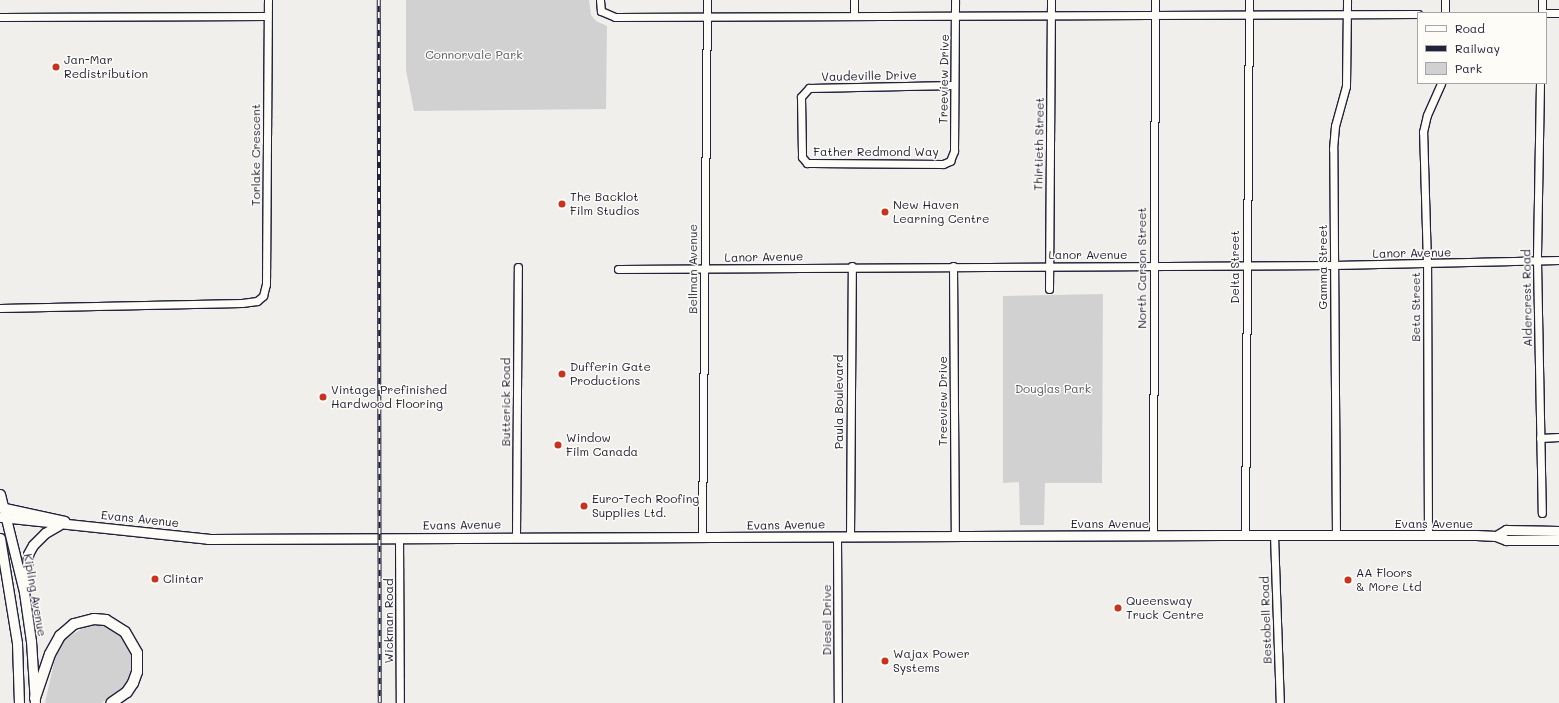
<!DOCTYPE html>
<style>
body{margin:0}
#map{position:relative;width:1559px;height:703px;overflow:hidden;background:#f0efec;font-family:Mali,sans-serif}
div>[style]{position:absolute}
.green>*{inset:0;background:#d2d1d1}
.roads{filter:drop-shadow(1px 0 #22223b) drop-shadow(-1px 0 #22223b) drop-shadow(0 1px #22223b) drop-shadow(0 -1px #22223b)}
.minor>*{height:7px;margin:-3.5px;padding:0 3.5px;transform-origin:3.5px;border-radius:3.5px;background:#fdfcf7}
.major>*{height:9px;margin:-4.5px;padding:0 4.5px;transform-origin:4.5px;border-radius:4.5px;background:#fdfcf7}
.highway>*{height:10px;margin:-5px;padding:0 5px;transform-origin:5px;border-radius:5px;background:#fdfcf7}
.rail>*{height:3.5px;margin-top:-1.75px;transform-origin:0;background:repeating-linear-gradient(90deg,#fdfcf7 0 6px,#22223b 0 12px);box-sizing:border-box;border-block:1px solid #22223b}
.dots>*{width:11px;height:11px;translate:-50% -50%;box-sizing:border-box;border:2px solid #fdfcf7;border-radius:50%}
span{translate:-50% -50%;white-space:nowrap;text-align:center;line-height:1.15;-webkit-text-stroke:3px #fdfcf7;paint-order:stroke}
.park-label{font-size:12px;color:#575768}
.poi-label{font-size:12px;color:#22223b}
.left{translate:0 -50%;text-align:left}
.street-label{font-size:12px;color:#22223b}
.legend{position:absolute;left:1417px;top:12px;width:130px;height:72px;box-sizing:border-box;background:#fdfcf7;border:1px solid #a5a5ac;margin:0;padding:5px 7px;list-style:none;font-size:12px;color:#22223b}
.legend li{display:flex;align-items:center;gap:8px;height:20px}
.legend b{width:20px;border:1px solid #a5a5ac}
</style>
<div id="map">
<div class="green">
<div style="clip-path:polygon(406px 0,589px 0,591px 15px,596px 21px,607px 26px,606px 109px,414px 111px,406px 70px)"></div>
<div style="clip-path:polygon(1103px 294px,1102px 483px,1045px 483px,1044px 525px,1020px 525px,1019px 482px,1003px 483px,1003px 296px)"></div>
<div style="clip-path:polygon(88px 625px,103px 625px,125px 638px,132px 649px,133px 674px,125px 689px,101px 703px,45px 703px,55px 658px,65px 639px)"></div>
</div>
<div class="roads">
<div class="minor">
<div style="left:600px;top:0;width:11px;rotate:85deg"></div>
<div style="left:601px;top:11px;width:15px;rotate:23deg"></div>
<div style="left:615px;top:17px;width:803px;rotate:-0.21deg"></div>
<div style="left:854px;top:0;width:16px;rotate:90deg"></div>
<div style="left:1445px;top:13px;width:13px;rotate:-90deg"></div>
<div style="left:1542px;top:13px;width:13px;rotate:-90deg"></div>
<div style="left:1546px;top:13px;width:13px"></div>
<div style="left:0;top:17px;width:267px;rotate:-0.2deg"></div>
<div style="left:1540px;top:83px;width:178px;rotate:91deg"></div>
<div style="left:1537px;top:261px;width:252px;rotate:88.9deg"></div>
<div style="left:954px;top:85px;width:145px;rotate:178.8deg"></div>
<div style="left:809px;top:88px;width:12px;rotate:132deg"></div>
<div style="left:801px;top:97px;width:60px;rotate:89deg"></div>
<div style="left:802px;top:157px;width:8px;rotate:50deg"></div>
<div style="left:807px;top:163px;width:5px"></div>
<div style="left:812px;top:163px;width:131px;rotate:0.4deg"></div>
<div style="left:943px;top:164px;width:8px;rotate:-23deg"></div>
<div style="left:950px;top:161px;width:11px;rotate:-68deg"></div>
<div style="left:954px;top:151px;width:151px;rotate:-89.6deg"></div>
<div style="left:953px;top:266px;width:270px;rotate:89.6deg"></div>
<div style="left:618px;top:269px;width:716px;rotate:-0.32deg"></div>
<div style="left:1334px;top:265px;width:225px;rotate:-1.3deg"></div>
<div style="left:1049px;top:289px;width:289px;rotate:-89.6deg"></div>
<div style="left:0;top:308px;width:242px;rotate:-1.2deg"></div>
<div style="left:242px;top:303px;width:15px;rotate:-8deg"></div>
<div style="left:257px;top:301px;width:8px;rotate:-40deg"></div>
<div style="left:263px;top:296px;width:12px;rotate:-76deg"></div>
<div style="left:266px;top:284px;width:284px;rotate:-89.6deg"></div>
<div style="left:1540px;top:438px;width:19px;rotate:-3deg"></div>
<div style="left:1153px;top:535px;width:535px;rotate:-89.79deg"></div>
<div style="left:1245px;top:535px;width:535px;rotate:-89.57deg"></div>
<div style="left:1274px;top:535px;width:168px;rotate:88deg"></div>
<div style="left:1428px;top:535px;width:272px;rotate:-90.2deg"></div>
<div style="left:1427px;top:263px;width:131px;rotate:-91.7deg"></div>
<div style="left:1423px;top:132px;width:17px;rotate:-77deg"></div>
<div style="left:1427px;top:115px;width:35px;rotate:-66deg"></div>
<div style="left:516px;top:536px;width:269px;rotate:-89.6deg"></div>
<div style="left:1336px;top:536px;width:387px;rotate:-90.4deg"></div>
<div style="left:1333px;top:149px;width:23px;rotate:-85deg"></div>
<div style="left:1335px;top:126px;width:41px;rotate:-74.6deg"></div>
<div style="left:1346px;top:86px;width:86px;rotate:-89.3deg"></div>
<div style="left:837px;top:537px;width:166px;rotate:89.7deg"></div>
<div style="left:850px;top:537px;width:271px;rotate:-89.6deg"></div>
<div style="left:399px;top:538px;width:165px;rotate:89.7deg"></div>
<div style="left:702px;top:538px;width:538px;rotate:-89.47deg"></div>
</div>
<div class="major">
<div style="left:0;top:494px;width:101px;rotate:76.2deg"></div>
<div style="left:24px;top:592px;width:49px;rotate:81.9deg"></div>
<div style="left:31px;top:641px;width:62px;rotate:86.3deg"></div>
<div style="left:0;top:507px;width:66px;rotate:12.2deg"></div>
<div style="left:0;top:517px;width:209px;rotate:6deg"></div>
<div style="left:208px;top:539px;width:1013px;rotate:-0.23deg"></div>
<div style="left:1221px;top:535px;width:255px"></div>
<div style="left:1476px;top:535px;width:20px;rotate:3deg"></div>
<div style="left:1496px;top:536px;width:11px;rotate:22deg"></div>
<div style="left:1506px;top:540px;width:53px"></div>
<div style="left:1496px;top:536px;width:12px;rotate:-31deg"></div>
<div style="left:1506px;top:530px;width:53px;rotate:1.1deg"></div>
<div style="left:0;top:538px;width:106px;rotate:80.8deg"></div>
<div style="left:17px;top:643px;width:60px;rotate:88.1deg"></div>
<div style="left:25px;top:585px;width:31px;rotate:-84deg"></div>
<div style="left:28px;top:554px;width:10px;rotate:-61deg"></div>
<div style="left:33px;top:545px;width:17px;rotate:-45deg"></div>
<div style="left:45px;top:533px;width:16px;rotate:-30deg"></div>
</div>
<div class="highway">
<div style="left:35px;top:698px;width:46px;rotate:-71.2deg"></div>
<div style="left:50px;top:654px;width:21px;rotate:-61deg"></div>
<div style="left:60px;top:636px;width:18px;rotate:-41deg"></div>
<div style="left:74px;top:624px;width:21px;rotate:-14deg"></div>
<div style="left:94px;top:619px;width:12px;rotate:5deg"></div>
<div style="left:106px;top:620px;width:22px;rotate:32deg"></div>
<div style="left:125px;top:632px;width:24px;rotate:60deg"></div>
<div style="left:137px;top:653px;width:19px;rotate:90deg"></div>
<div style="left:137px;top:672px;width:12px;rotate:110deg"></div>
<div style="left:133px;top:683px;width:11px;rotate:124deg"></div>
<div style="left:127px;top:692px;width:19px;rotate:145deg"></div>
</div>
</div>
<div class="rail">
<div style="left:379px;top:0;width:703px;rotate:89.92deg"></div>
</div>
<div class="dots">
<div style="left:56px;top:67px;background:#c8321e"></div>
<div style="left:562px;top:204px;background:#c8321e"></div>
<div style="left:885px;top:212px;background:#c8321e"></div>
<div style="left:562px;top:374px;background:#c8321e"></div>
<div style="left:323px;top:397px;background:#c8321e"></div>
<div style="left:558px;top:445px;background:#c8321e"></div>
<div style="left:584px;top:506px;background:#c8321e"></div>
<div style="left:155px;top:579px;background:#c8321e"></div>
<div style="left:1348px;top:580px;background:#c8321e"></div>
<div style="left:1118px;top:608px;background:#c8321e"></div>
<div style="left:885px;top:661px;background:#c8321e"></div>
</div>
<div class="park-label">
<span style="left:474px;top:55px">Connorvale Park</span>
<span style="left:1053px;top:389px">Douglas Park</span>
</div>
<div class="poi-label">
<span class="left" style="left:64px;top:67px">Jan-Mar<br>Redistribution</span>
<span class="left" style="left:570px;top:204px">The Backlot<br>Film Studios</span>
<span class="left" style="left:893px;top:212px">New Haven<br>Learning Centre</span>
<span class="left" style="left:570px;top:374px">Dufferin Gate<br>Productions</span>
<span class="left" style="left:331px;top:397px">Vintage Prefinished<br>Hardwood Flooring</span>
<span class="left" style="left:566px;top:445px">Window<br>Film Canada</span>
<span class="left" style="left:592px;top:506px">Euro-Tech Roofing<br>Supplies Ltd.</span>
<span class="left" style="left:1356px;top:580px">AA Floors<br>&amp; More Ltd</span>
<span class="left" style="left:163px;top:579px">Clintar</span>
<span class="left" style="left:1126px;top:608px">Queensway<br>Truck Centre</span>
<span class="left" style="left:893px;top:661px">Wajax Power<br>Systems</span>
</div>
<div class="street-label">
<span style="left:869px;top:76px;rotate:-1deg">Vaudeville Drive</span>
<span style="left:944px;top:79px;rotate:-89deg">Treeview Drive</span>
<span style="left:1039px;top:144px;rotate:-89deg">Thirtieth Street</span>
<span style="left:876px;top:152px">Father Redmond Way</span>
<span style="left:256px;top:155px;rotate:-90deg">Torlake Crescent</span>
<span style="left:1412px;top:253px;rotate:-1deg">Lanor Avenue</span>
<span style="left:1088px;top:255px">Lanor Avenue</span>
<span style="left:764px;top:257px;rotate:-1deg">Lanor Avenue</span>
<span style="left:1235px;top:267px;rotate:-90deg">Delta Street</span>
<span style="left:1323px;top:267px;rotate:-90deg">Gamma Street</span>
<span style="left:1142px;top:268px;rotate:-90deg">North Carson Street</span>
<span style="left:693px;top:269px;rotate:-90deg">Bellman Avenue</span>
<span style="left:1527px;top:298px;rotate:-91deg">Aldercrest Road</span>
<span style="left:1416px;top:307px;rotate:-90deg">Beta Street</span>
<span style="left:943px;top:401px;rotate:-90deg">Treeview Drive</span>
<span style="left:506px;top:402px;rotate:-90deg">Butterick Road</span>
<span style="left:839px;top:402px;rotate:-90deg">Paula Boulevard</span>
<span style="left:140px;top:519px;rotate:6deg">Evans Avenue</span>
<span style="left:1110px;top:524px">Evans Avenue</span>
<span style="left:1434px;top:524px">Evans Avenue</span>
<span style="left:462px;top:525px;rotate:-1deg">Evans Avenue</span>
<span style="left:786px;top:525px;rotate:-1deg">Evans Avenue</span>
<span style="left:35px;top:595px;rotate:80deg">Kipling Avenue</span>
<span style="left:827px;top:620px;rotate:-90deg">Diesel Drive</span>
<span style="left:1266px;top:620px;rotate:-92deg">Bestobell Road</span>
<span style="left:389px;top:621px;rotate:-90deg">Wickman Road</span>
</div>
<ul class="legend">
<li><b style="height:5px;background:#fdfcf7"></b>Road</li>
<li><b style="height:5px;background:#22223b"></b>Railway</li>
<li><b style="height:11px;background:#d2d1d1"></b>Park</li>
</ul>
</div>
